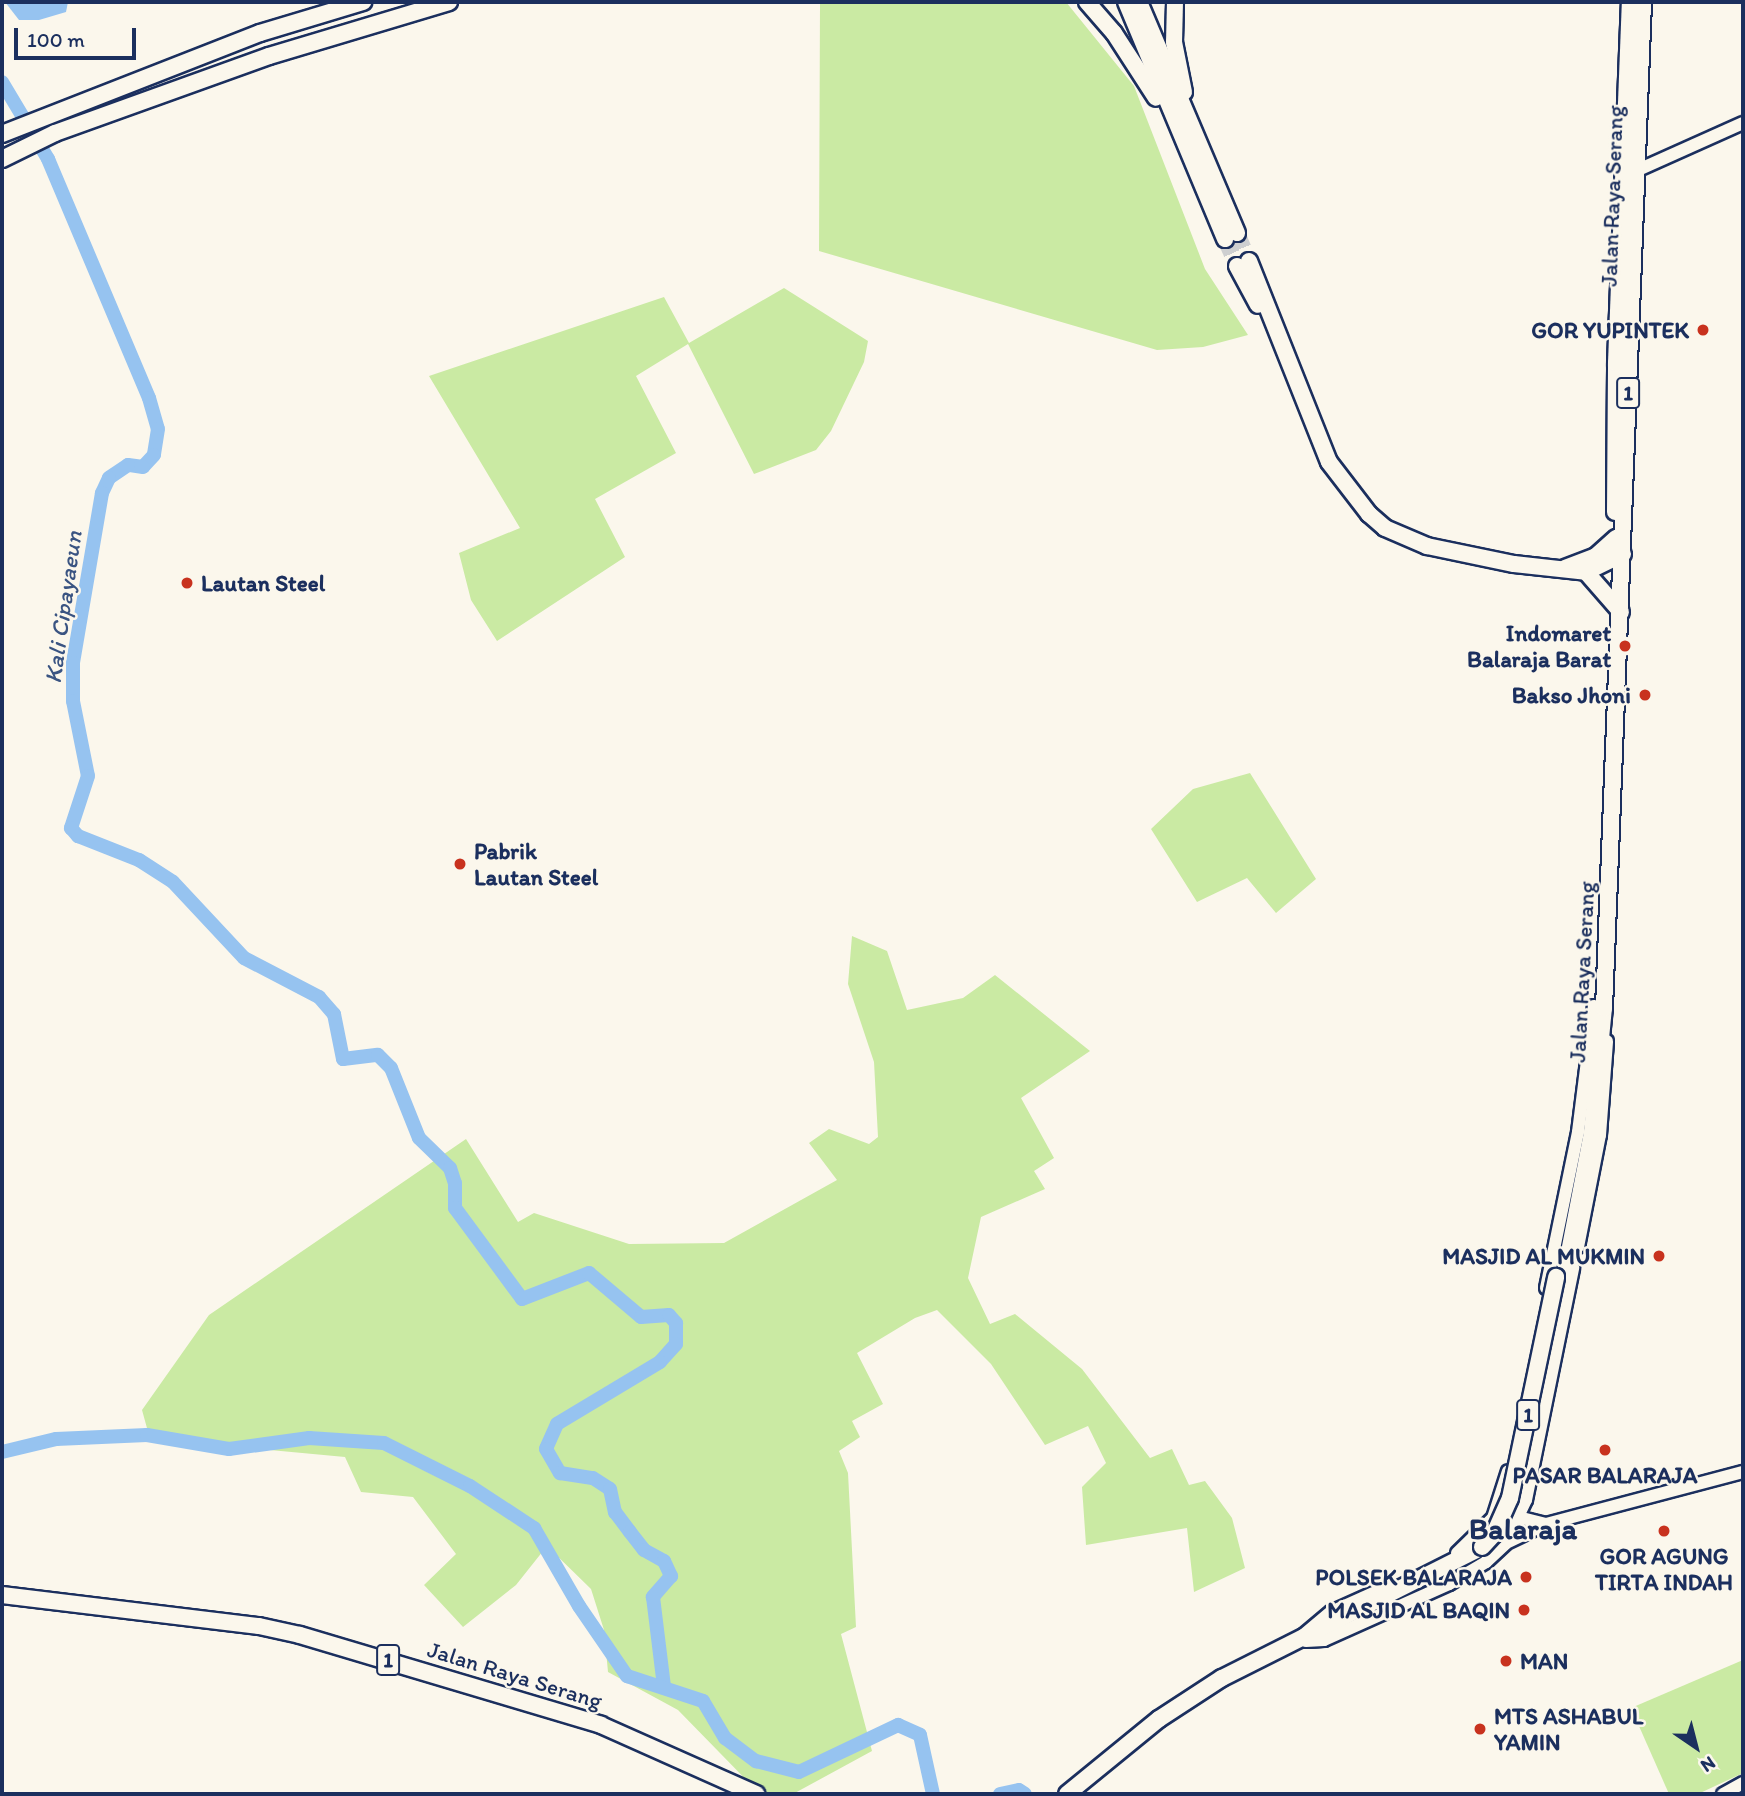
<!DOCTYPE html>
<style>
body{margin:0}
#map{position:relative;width:1745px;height:1796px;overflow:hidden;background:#fbf7ec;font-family:Itim,sans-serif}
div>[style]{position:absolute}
.green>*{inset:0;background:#caeaa3}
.water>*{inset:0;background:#96c3f0}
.river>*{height:14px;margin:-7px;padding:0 7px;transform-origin:7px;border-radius:7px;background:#96c3f0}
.highway-tunnel>*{height:16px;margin-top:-8px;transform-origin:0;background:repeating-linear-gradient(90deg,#cecfd0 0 16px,transparent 0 24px)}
.roads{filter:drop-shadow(2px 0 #1b2f5e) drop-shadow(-2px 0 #1b2f5e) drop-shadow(0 2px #1b2f5e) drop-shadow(0 -2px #1b2f5e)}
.secondary>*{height:12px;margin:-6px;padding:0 6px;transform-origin:6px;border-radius:6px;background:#fbf7ec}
.highway>*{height:16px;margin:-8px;padding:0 8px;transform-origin:8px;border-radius:8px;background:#fbf7ec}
.bridges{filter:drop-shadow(2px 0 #1b2f5e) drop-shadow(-2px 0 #1b2f5e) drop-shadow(0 2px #1b2f5e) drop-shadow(0 -2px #1b2f5e)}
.highway-bridge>*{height:16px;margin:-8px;padding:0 8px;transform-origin:8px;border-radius:8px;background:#fbf7ec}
.dots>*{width:19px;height:19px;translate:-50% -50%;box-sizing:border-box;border:4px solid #fbf7ec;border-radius:50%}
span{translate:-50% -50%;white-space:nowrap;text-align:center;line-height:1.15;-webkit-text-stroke:5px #fbf7ec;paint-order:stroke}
.shield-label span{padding:2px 5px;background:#fbf7ec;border:2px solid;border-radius:5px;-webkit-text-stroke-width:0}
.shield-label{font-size:21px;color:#1b2f5e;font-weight:700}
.street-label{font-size:23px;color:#1b2f5e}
.poi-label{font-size:23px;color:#1b2f5e;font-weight:700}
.right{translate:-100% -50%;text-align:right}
.left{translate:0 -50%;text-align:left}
.water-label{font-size:24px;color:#3a5482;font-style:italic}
.district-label{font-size:30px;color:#1b2f5e;font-weight:700}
.frame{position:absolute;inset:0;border:4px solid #1b2f5e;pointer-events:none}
.north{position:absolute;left:1661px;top:1712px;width:70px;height:70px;-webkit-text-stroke:5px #fbf7ec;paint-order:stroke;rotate:145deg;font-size:19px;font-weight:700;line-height:28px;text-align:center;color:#1b2f5e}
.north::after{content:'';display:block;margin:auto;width:24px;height:32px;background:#1b2f5e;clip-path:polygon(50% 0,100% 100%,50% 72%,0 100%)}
.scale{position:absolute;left:14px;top:28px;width:122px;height:32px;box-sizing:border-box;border:4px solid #1b2f5e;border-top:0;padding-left:9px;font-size:21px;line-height:24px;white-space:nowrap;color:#1b2f5e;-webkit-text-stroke:5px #fbf7ec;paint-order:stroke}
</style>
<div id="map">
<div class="green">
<div style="clip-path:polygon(820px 2px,1066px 2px,1134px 86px,1205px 269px,1248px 335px,1203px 347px,1157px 350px,819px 251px)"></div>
<div style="clip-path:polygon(784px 288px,868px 341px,864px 362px,831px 431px,816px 450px,754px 474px,688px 344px,636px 376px,676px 453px,595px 499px,625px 557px,497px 641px,471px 600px,459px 553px,520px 528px,429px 376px,664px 297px,689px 343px)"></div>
<div style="clip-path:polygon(1250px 773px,1316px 879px,1276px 913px,1247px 878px,1197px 902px,1151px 829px,1193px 789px)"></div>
<div style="clip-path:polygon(852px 936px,887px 951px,907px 1010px,963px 998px,995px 975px,1090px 1051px,1021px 1098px,1054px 1158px,1034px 1171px,1045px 1189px,981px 1217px,968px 1278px,990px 1324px,1015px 1314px,1082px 1369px,1150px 1458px,1172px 1449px,1189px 1485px,1205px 1481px,1232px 1518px,1245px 1568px,1194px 1592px,1187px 1528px,1086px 1545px,1082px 1487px,1106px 1463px,1088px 1426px,1045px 1445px,991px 1364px,937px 1310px,915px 1318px,857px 1353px,883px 1404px,852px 1421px,860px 1437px,839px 1451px,848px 1473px,856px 1627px,841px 1634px,872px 1751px,793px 1794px,760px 1794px,678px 1710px,608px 1672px,604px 1630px,591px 1589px,547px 1546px,516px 1585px,463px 1627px,424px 1585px,456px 1554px,413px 1497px,361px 1492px,345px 1457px,150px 1439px,142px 1410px,209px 1315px,466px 1139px,518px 1222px,534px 1213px,629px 1244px,724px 1243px,837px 1180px,809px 1143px,829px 1129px,869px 1144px,878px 1137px,874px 1062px,848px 984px)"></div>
<div style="clip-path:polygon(1743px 1660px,1743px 1773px,1698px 1794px,1669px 1794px,1631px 1708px)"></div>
</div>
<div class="water">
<div style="clip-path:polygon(5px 2px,68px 2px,66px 12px,39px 20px,19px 20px)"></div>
</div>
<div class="river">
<div style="left:2px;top:82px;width:90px;rotate:59.1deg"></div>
<div style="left:48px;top:159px;width:259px;rotate:67.1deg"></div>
<div style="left:149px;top:398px;width:32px;rotate:74deg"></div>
<div style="left:158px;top:429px;width:26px;rotate:99deg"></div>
<div style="left:154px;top:455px;width:16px;rotate:133deg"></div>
<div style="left:143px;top:467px;width:15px;rotate:-172deg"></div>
<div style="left:128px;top:465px;width:23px;rotate:146deg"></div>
<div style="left:109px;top:478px;width:17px;rotate:115deg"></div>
<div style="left:102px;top:493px;width:172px;rotate:99.7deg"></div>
<div style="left:73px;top:663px;width:38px;rotate:90deg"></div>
<div style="left:73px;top:701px;width:76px;rotate:78.7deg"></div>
<div style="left:88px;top:776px;width:55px;rotate:108.1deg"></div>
<div style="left:71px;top:828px;width:11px;rotate:49deg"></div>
<div style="left:78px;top:836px;width:66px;rotate:21.5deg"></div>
<div style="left:139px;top:860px;width:40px;rotate:32.9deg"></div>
<div style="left:173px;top:882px;width:104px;rotate:46.9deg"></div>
<div style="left:244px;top:958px;width:85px;rotate:27.5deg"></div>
<div style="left:319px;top:997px;width:23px;rotate:49deg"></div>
<div style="left:334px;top:1014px;width:46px;rotate:78.7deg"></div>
<div style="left:343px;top:1059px;width:35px;rotate:-7deg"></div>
<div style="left:378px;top:1055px;width:18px;rotate:45deg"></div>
<div style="left:391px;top:1068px;width:75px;rotate:68.2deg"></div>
<div style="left:419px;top:1138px;width:43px;rotate:44.1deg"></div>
<div style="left:450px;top:1168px;width:16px;rotate:72deg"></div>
<div style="left:455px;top:1183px;width:25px;rotate:90deg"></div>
<div style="left:455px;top:1208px;width:113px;rotate:53.6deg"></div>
<div style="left:522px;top:1299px;width:72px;rotate:-21.2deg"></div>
<div style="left:589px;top:1273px;width:68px;rotate:40.2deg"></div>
<div style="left:641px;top:1317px;width:28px;rotate:-4deg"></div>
<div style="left:669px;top:1315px;width:11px;rotate:49deg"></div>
<div style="left:676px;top:1323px;width:21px;rotate:90deg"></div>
<div style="left:676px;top:1344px;width:24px;rotate:132deg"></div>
<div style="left:660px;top:1362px;width:120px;rotate:149deg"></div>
<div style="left:557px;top:1424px;width:27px;rotate:114deg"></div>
<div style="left:546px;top:1449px;width:28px;rotate:60deg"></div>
<div style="left:560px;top:1473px;width:33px;rotate:9deg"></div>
<div style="left:593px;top:1478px;width:20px;rotate:33deg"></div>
<div style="left:610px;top:1489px;width:24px;rotate:78deg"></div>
<div style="left:615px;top:1512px;width:25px;rotate:53deg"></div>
<div style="left:630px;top:1532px;width:23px;rotate:52deg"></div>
<div style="left:644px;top:1550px;width:23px;rotate:29deg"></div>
<div style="left:664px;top:1561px;width:17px;rotate:65deg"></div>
<div style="left:671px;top:1576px;width:28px;rotate:131deg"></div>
<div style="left:653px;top:1597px;width:90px;rotate:83deg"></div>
<div style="left:2px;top:1452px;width:56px;rotate:-13.5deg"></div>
<div style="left:56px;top:1439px;width:91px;rotate:-2.5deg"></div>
<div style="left:147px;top:1435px;width:83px;rotate:9.7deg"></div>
<div style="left:229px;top:1449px;width:81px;rotate:-7.8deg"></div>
<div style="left:309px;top:1438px;width:75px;rotate:3.8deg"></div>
<div style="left:384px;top:1443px;width:96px;rotate:26.6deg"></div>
<div style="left:470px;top:1486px;width:77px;rotate:33.3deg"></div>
<div style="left:534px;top:1528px;width:90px;rotate:60deg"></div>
<div style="left:579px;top:1606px;width:85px;rotate:55.6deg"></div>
<div style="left:627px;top:1676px;width:80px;rotate:18.2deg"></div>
<div style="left:703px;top:1701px;width:43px;rotate:59.3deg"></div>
<div style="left:725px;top:1738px;width:39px;rotate:37deg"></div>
<div style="left:756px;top:1761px;width:44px;rotate:14.3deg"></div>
<div style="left:799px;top:1772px;width:110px;rotate:-25.4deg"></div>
<div style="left:898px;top:1725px;width:24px;rotate:24deg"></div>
<div style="left:920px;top:1735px;width:60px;rotate:77.6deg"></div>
<div style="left:1000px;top:1794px;width:19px;rotate:-12deg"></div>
<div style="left:1019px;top:1790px;width:7px;rotate:34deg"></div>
</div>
<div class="highway-tunnel">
<div style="left:1237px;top:233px;width:30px;rotate:67deg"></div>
<div style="left:1225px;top:239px;width:30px;rotate:66deg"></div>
</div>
<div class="roads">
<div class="secondary">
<div style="left:1629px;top:174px;width:125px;rotate:-24.1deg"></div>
<div style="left:1578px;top:1247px;width:114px;rotate:-78.9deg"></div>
<div style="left:1600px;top:1135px;width:94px;rotate:-85.7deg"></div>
<div style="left:1546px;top:1288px;width:159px;rotate:-78.4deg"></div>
<div style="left:1578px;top:1132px;width:127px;rotate:-82.8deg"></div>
<div style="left:1514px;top:1516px;width:33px;rotate:14deg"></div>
<div style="left:1546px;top:1524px;width:204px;rotate:-14.8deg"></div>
<div style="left:1506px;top:1543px;width:44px;rotate:-25.4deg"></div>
<div style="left:1457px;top:1553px;width:50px;rotate:-44.2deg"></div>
<div style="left:1493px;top:1518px;width:49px;rotate:-72.3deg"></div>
<div style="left:1302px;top:1636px;width:38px;rotate:-40deg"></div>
<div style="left:1331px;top:1612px;width:61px;rotate:-24.1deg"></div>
<div style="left:1306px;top:1641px;width:18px;rotate:-3deg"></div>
<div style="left:1324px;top:1640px;width:137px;rotate:-24.1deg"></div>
<div style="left:1449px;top:1584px;width:43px;rotate:-30.7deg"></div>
<div style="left:1486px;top:1562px;width:26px;rotate:-43deg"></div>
<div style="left:1505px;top:1544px;width:49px;rotate:-64.5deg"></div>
<div style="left:1526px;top:1500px;width:237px;rotate:-78.5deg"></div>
<div style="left:1723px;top:1794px;width:23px;rotate:-29deg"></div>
</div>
<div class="highway">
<div style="left:1087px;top:2px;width:41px;rotate:48.9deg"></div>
<div style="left:1114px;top:33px;width:77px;rotate:57.1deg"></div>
<div style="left:1126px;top:2px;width:257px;rotate:67.3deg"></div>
<div style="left:1139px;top:2px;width:251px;rotate:67deg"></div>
<div style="left:1175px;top:2px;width:40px;rotate:91.4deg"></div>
<div style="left:1174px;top:42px;width:51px;rotate:78.7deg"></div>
<div style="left:2px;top:134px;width:277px;rotate:-21.4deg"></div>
<div style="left:260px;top:33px;width:108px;rotate:-16.8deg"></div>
<div style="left:2px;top:159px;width:59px;rotate:-26.1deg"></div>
<div style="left:55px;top:133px;width:227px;rotate:-19.8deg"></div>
<div style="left:269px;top:56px;width:188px;rotate:-16.7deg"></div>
<div style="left:1249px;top:261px;width:216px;rotate:68.3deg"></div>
<div style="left:1329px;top:462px;width:66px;rotate:52.4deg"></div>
<div style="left:1369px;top:514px;width:21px;rotate:41deg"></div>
<div style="left:1385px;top:528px;width:46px;rotate:23.2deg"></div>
<div style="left:1427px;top:546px;width:89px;rotate:11.7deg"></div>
<div style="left:1514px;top:564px;width:72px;rotate:6.3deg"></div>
<div style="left:1586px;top:572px;width:53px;rotate:48.8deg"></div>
<div style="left:1237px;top:266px;width:44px;rotate:61.7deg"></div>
<div style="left:1615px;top:512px;width:149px;rotate:-89.6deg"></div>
<div style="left:1616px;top:363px;width:361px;rotate:-87.8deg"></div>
<div style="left:1565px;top:568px;width:33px;rotate:-21deg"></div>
<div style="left:1596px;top:556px;width:27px;rotate:-42deg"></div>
<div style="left:1586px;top:572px;width:41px;rotate:-25.9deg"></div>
<div style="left:1564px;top:1278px;width:149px;rotate:-79.1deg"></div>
<div style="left:1592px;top:1132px;width:125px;rotate:-84.5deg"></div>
<div style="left:1604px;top:1008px;width:1007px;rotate:-87.78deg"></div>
<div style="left:2px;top:1595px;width:259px;rotate:6.9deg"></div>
<div style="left:259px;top:1626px;width:42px;rotate:12.4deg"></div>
<div style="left:300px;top:1635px;width:314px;rotate:16.6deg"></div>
<div style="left:601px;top:1725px;width:170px;rotate:24deg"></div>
<div style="left:1067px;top:1794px;width:119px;rotate:-39.2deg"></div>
<div style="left:1159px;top:1719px;width:75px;rotate:-33.1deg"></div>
<div style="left:1222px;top:1678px;width:291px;rotate:-26.7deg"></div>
</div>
</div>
<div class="bridges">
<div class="highway-bridge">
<div style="left:1482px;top:1547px;width:18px;rotate:-47deg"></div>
<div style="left:1494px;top:1534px;width:39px;rotate:-66deg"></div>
<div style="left:1510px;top:1498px;width:226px;rotate:-78.2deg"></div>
</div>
</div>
<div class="dots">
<div style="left:1703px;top:330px;background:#c8321e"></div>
<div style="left:187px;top:583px;background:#c8321e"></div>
<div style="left:1625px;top:646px;background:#c8321e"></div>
<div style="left:1645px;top:695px;background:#c8321e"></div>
<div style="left:460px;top:864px;background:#c8321e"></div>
<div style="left:1659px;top:1256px;background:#c8321e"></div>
<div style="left:1605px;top:1450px;background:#c8321e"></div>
<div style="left:1664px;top:1531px;background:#c8321e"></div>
<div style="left:1526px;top:1577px;background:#c8321e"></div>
<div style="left:1524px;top:1610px;background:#c8321e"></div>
<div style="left:1506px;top:1661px;background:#c8321e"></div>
<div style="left:1480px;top:1729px;background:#c8321e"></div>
</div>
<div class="shield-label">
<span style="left:1628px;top:393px">1</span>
<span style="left:1528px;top:1415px">1</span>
<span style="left:388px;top:1660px">1</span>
</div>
<div class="street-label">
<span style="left:1612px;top:196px;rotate:-88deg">Jalan Raya Serang</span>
<span style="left:1582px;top:972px;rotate:-87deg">Jalan Raya Serang</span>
<span style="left:515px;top:1675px;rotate:17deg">Jalan Raya Serang</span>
</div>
<div class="poi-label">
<span class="right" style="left:1689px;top:330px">GOR YUPINTEK</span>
<span class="left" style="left:201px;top:583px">Lautan Steel</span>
<span class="right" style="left:1611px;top:646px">Indomaret<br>Balaraja Barat</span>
<span class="right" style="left:1631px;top:695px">Bakso Jhoni</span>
<span class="left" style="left:474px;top:864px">Pabrik<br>Lautan Steel</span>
<span class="right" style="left:1645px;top:1256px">MASJID AL MUKMIN</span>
<span style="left:1605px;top:1475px">PASAR BALARAJA</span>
<span style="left:1664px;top:1569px">GOR AGUNG<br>TIRTA INDAH</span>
<span class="right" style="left:1512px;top:1577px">POLSEK BALARAJA</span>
<span class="right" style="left:1510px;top:1610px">MASJID AL BAQIN</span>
<span class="left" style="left:1520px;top:1661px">MAN</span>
<span class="left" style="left:1494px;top:1729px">MTS ASHABUL<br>YAMIN</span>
</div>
<div class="water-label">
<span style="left:63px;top:607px;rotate:-82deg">Kali Cipayaeun</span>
</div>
<div class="district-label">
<span style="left:1523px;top:1529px">Balaraja</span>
</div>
<div class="frame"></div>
<div class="north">N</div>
<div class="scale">100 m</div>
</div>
